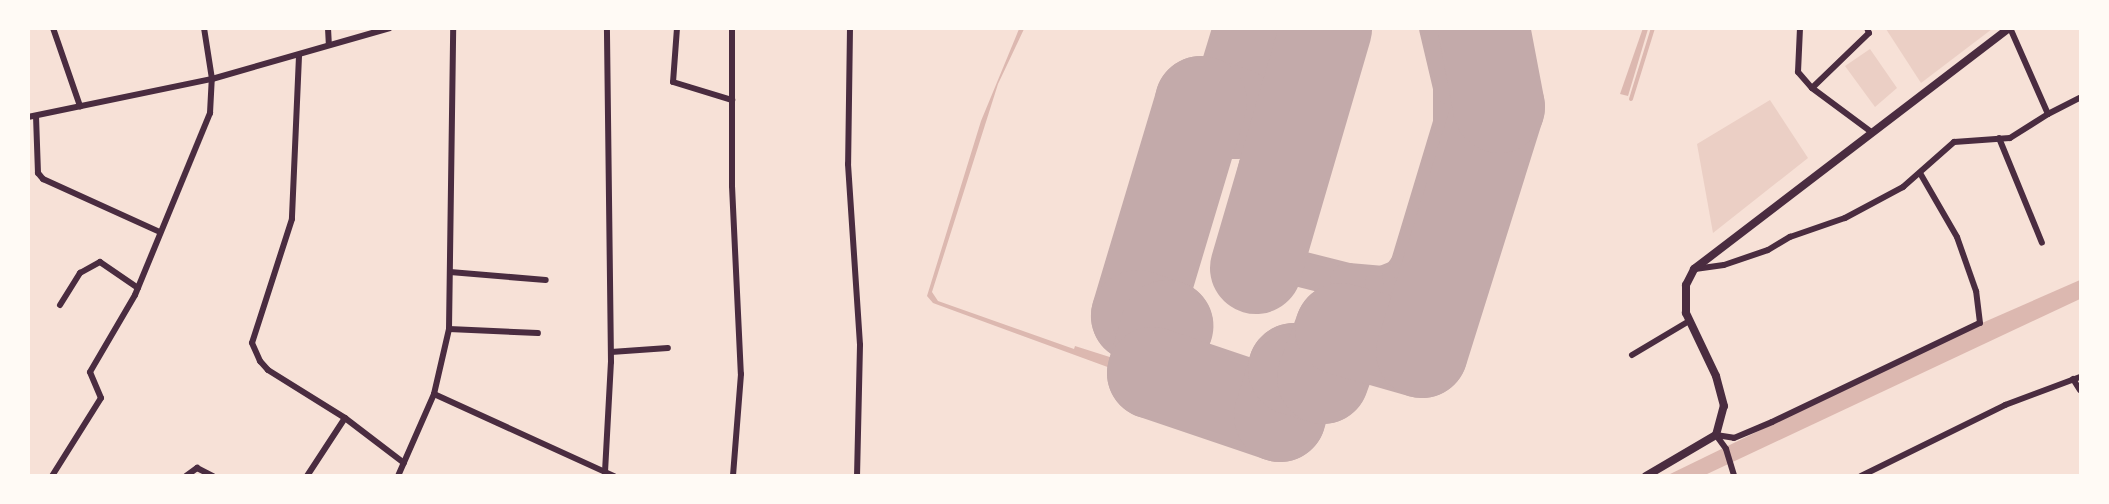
<!DOCTYPE html>
<style>
body{margin:0}
#map{position:relative;width:2109px;height:504px;overflow:hidden;background:#f7e1d7;font-family:"Times New Roman",serif}
div>[style]{position:absolute}
.green>*{inset:0;background:#ebcfc5}
.water>*{inset:0;background:#dcb8b0}
.stream>*{height:4px;margin:-2px;padding:0 2px;transform-origin:2px;border-radius:2px;background:#dcb8b0}
.taxiway>*{height:36px;margin:-18px;padding:0 18px;transform-origin:18px;border-radius:18px;background:#c3aaaa}
.runway>*{height:92px;margin:-46px;padding:0 46px;transform-origin:46px;border-radius:46px;background:#c3aaaa}
.minor>*{height:6px;margin:-3px;padding:0 3px;transform-origin:3px;border-radius:3px;background:#4a2c40}
.tertiary>*{height:8px;margin:-4px;padding:0 4px;transform-origin:4px;border-radius:4px;background:#4a2c40}
span{translate:-50% -50%;white-space:nowrap;text-align:center;line-height:1.15;-webkit-text-stroke:4.5px #fffaf5;paint-order:stroke}
.frame{position:absolute;inset:0;border:30px solid #fffaf5;pointer-events:none}
</style>
<div id="map">
<div class="green">
<div style="clip-path:polygon(1886px 29px,1992px 29px,1921px 83px)"></div>
<div style="clip-path:polygon(1870px 49px,1897px 88px,1875px 107px,1845px 66px)"></div>
<div style="clip-path:polygon(1770px 100px,1808px 158px,1713px 233px,1697px 144px)"></div>
</div>
<div class="water">
<div style="clip-path:polygon(1643px 28px,1648px 29px,1628px 96px,1620px 94px)"></div>
<div style="clip-path:polygon(1019px 29px,1024px 29px,998px 84px,932px 292px,938px 301px,1074px 349px,1075px 346px,1116px 359px,1113px 369px,933px 303px,927px 296px,981px 121px)"></div>
<div style="clip-path:polygon(2080px 280px,2080px 299px,1705px 475px,1666px 476px,1966px 330px)"></div>
</div>
<div class="stream">
<div style="left:1631px;top:99px;width:74px;rotate:-72.8deg"></div>
</div>
<div class="taxiway">
<div style="left:1323px;top:50px;width:29px;rotate:115deg"></div>
<div style="left:1311px;top:76px;width:104px;rotate:121.2deg"></div>
<div style="left:1257px;top:165px;width:42px;rotate:103.7deg"></div>
<div style="left:1247px;top:206px;width:31px;rotate:90deg"></div>
<div style="left:1247px;top:237px;width:17px;rotate:62deg"></div>
<div style="left:1255px;top:252px;width:20px;rotate:30deg"></div>
<div style="left:1272px;top:262px;width:78px;rotate:14deg"></div>
<div style="left:1348px;top:281px;width:35px;rotate:5deg"></div>
<div style="left:1383px;top:284px;width:18px;rotate:-22deg"></div>
<div style="left:1400px;top:277px;width:14px;rotate:-54deg"></div>
<div style="left:1408px;top:266px;width:148px;rotate:-73.2deg"></div>
<div style="left:1451px;top:124px;width:37px;rotate:-90deg"></div>
<div style="left:1451px;top:87px;width:61px;rotate:-103.3deg"></div>
</div>
<div class="runway">
<div style="left:1260px;top:28px;width:89px;rotate:107deg"></div>
<div style="left:1234px;top:113px;width:35px;rotate:-162deg"></div>
<div style="left:1201px;top:102px;width:223px;rotate:106.7deg"></div>
<div style="left:1137px;top:316px;width:32px;rotate:18deg"></div>
<div style="left:1167px;top:326px;width:49px;rotate:106.6deg"></div>
<div style="left:1153px;top:373px;width:134px;rotate:18.7deg"></div>
<div style="left:1280px;top:416px;width:49px;rotate:-73.4deg"></div>
<div style="left:1294px;top:369px;width:30px;rotate:17deg"></div>
<div style="left:1323px;top:378px;width:52px;rotate:-69.8deg"></div>
<div style="left:1341px;top:329px;width:84px;rotate:15.9deg"></div>
<div style="left:1422px;top:352px;width:257px;rotate:-72.6deg"></div>
<div style="left:1499px;top:107px;width:80px;rotate:-100.8deg"></div>
<div style="left:1256px;top:268px;width:250px;rotate:-73.7deg"></div>
</div>
<div class="minor">
<div style="left:53px;top:28px;width:83px;rotate:70.9deg"></div>
<div style="left:328px;top:28px;width:17px;rotate:87deg"></div>
<div style="left:677px;top:28px;width:54px;rotate:94.2deg"></div>
<div style="left:673px;top:82px;width:62px;rotate:17deg"></div>
<div style="left:732px;top:28px;width:158px;rotate:90deg"></div>
<div style="left:732px;top:186px;width:188px;rotate:87.3deg"></div>
<div style="left:741px;top:374px;width:102px;rotate:94.5deg"></div>
<div style="left:850px;top:28px;width:136px;rotate:90.8deg"></div>
<div style="left:848px;top:164px;width:181px;rotate:86.2deg"></div>
<div style="left:860px;top:345px;width:131px;rotate:91.3deg"></div>
<div style="left:1800px;top:28px;width:44px;rotate:92.6deg"></div>
<div style="left:1798px;top:72px;width:21px;rotate:49deg"></div>
<div style="left:1812px;top:88px;width:72px;rotate:36.6deg"></div>
<div style="left:299px;top:56px;width:163px;rotate:92.5deg"></div>
<div style="left:292px;top:219px;width:130px;rotate:107.9deg"></div>
<div style="left:252px;top:343px;width:20px;rotate:66deg"></div>
<div style="left:260px;top:361px;width:12px;rotate:48deg"></div>
<div style="left:268px;top:370px;width:91px;rotate:31.9deg"></div>
<div style="left:345px;top:418px;width:74px;rotate:37.3deg"></div>
<div style="left:1812px;top:88px;width:79px;rotate:-44deg"></div>
<div style="left:1869px;top:33px;width:5px;rotate:-112deg"></div>
<div style="left:2048px;top:114px;width:36px;rotate:-27deg"></div>
<div style="left:36px;top:116px;width:57px;rotate:88deg"></div>
<div style="left:38px;top:173px;width:8px;rotate:50deg"></div>
<div style="left:43px;top:179px;width:128px;rotate:24.4deg"></div>
<div style="left:28px;top:117px;width:188px;rotate:-11.7deg"></div>
<div style="left:212px;top:79px;width:185px;rotate:-16deg"></div>
<div style="left:1999px;top:138px;width:113px;rotate:67.7deg"></div>
<div style="left:1695px;top:269px;width:29px;rotate:-8deg"></div>
<div style="left:1724px;top:265px;width:46px;rotate:-18.8deg"></div>
<div style="left:1768px;top:250px;width:26px;rotate:-31deg"></div>
<div style="left:1790px;top:237px;width:58px;rotate:-19.1deg"></div>
<div style="left:1845px;top:218px;width:66px;rotate:-28.1deg"></div>
<div style="left:1903px;top:187px;width:68px;rotate:-41.4deg"></div>
<div style="left:1954px;top:142px;width:56px;rotate:-4.1deg"></div>
<div style="left:2010px;top:138px;width:45px;rotate:-32.3deg"></div>
<div style="left:2048px;top:114px;width:94px;rotate:-113.8deg"></div>
<div style="left:450px;top:272px;width:96px;rotate:4.8deg"></div>
<div style="left:60px;top:305px;width:38px;rotate:-58deg"></div>
<div style="left:80px;top:273px;width:23px;rotate:-29deg"></div>
<div style="left:100px;top:262px;width:46px;rotate:34.4deg"></div>
<div style="left:449px;top:329px;width:89px;rotate:2.6deg"></div>
<div style="left:611px;top:352px;width:57px;rotate:-4deg"></div>
<div style="left:1632px;top:355px;width:66px;rotate:-30.8deg"></div>
<div style="left:2073px;top:379px;width:13px;rotate:58deg"></div>
<div style="left:434px;top:394px;width:198px;rotate:24.5deg"></div>
<div style="left:1716px;top:435px;width:18px;rotate:9deg"></div>
<div style="left:1734px;top:438px;width:41px;rotate:-22.8deg"></div>
<div style="left:1772px;top:422px;width:230px;rotate:-25.5deg"></div>
<div style="left:1980px;top:323px;width:32px;rotate:-97deg"></div>
<div style="left:1976px;top:291px;width:57px;rotate:-109.4deg"></div>
<div style="left:1957px;top:237px;width:74px;rotate:-120deg"></div>
<div style="left:1716px;top:435px;width:17px;rotate:54deg"></div>
<div style="left:1726px;top:449px;width:28px;rotate:73deg"></div>
<div style="left:605px;top:472px;width:110px;rotate:-86.9deg"></div>
<div style="left:611px;top:362px;width:334px;rotate:-90.7deg"></div>
<div style="left:52px;top:476px;width:92px;rotate:-57.9deg"></div>
<div style="left:101px;top:398px;width:28px;rotate:-113deg"></div>
<div style="left:90px;top:372px;width:89px;rotate:-59.7deg"></div>
<div style="left:135px;top:295px;width:197px;rotate:-67.6deg"></div>
<div style="left:210px;top:113px;width:34px;rotate:-87deg"></div>
<div style="left:212px;top:79px;width:52px;rotate:-98.9deg"></div>
<div style="left:186px;top:476px;width:14px;rotate:-36deg"></div>
<div style="left:197px;top:468px;width:18px;rotate:27deg"></div>
<div style="left:307px;top:476px;width:69px;rotate:-56.8deg"></div>
<div style="left:398px;top:476px;width:90px;rotate:-66.3deg"></div>
<div style="left:434px;top:394px;width:67px;rotate:-77deg"></div>
<div style="left:449px;top:329px;width:301px;rotate:-89.2deg"></div>
<div style="left:1861px;top:476px;width:161px;rotate:-26.2deg"></div>
<div style="left:2005px;top:405px;width:80px;rotate:-20.5deg"></div>
</div>
<div class="tertiary">
<div style="left:1646px;top:476px;width:81px;rotate:-30.4deg"></div>
<div style="left:1716px;top:435px;width:30px;rotate:-75deg"></div>
<div style="left:1724px;top:406px;width:31px;rotate:-105deg"></div>
<div style="left:1716px;top:376px;width:70px;rotate:-115.5deg"></div>
<div style="left:1686px;top:313px;width:28px;rotate:-90deg"></div>
<div style="left:1686px;top:285px;width:18px;rotate:-63deg"></div>
<div style="left:1694px;top:269px;width:397px;rotate:-37.4deg"></div>
</div>
<div class="frame"></div>
</div>
